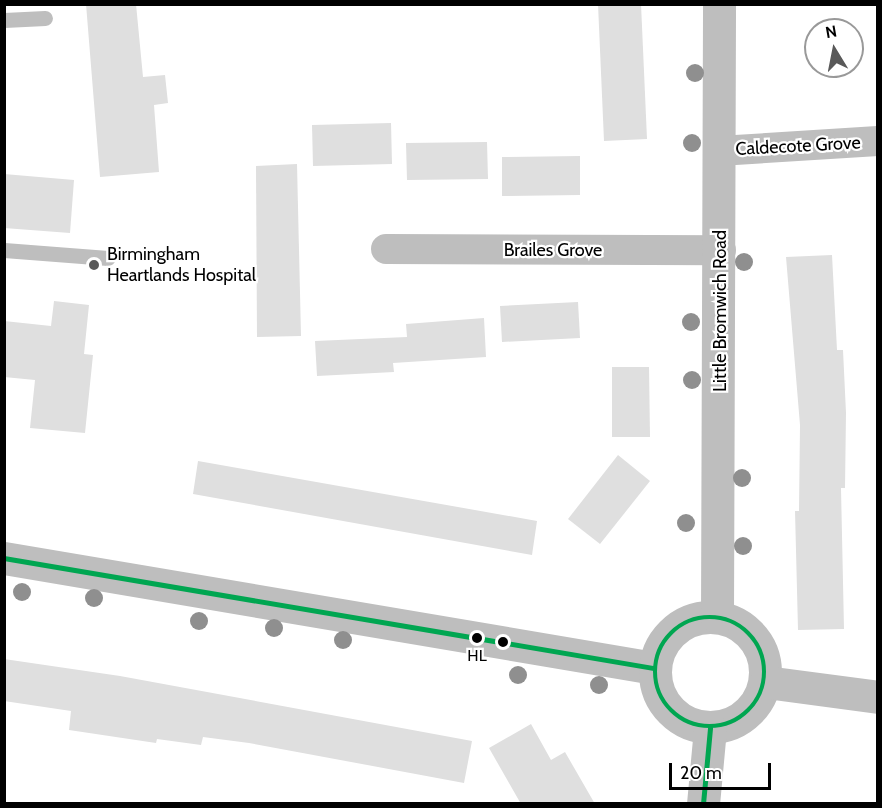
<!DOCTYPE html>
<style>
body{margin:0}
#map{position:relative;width:882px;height:808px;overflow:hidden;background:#fff;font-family:Cabin,sans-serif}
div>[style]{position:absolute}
.building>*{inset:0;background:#dfdfdf}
.service>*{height:15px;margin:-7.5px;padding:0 7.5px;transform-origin:7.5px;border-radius:7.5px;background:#bebebe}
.minor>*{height:30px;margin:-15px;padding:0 15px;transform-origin:15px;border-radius:15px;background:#bebebe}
.tertiary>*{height:33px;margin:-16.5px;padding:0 16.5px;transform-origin:16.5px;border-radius:16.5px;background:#bebebe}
.tertiary>.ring{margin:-16.5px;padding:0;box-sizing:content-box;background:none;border:33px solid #bebebe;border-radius:50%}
.bus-1>*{height:4.5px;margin:-2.25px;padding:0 2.25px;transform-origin:2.25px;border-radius:2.25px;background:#00a651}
.bus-1>.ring{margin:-2.25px;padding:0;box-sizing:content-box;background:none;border:4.5px solid #00a651;border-radius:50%}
.trees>*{width:18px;height:18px;margin:-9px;border-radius:50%;background:#8f8f8f}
.dots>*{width:16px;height:16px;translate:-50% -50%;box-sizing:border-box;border:3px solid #fff;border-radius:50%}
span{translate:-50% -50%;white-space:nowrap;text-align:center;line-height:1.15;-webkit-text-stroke:4.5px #fff;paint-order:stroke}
.bus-label{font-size:16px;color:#000}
.street-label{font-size:18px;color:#000}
.poi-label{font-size:18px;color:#000}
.left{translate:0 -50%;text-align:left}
.frame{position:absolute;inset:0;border:6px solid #000;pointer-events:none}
.north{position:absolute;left:804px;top:18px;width:60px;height:60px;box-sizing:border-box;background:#fff;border:2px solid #999;border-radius:50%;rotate:350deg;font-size:16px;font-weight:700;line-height:24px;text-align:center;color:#000}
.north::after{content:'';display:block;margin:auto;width:21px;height:27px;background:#595959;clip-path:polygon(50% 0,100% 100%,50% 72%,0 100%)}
.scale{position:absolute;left:669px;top:763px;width:102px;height:27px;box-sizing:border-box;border:3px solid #000;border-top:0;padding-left:8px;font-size:18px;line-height:21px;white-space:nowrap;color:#000;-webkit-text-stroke:4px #fff;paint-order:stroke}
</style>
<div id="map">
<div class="building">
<div style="clip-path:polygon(86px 4px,136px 4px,143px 77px,165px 75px,168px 103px,154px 105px,159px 172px,100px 177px)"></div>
<div style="clip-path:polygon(598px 4px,641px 4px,647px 139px,604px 141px)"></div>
<div style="clip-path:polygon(391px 123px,392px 164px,313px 166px,312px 125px)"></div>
<div style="clip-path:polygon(487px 142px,488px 179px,407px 180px,406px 143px)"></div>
<div style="clip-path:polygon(580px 156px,580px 195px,502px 196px,502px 157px)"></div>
<div style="clip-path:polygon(297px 164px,301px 336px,257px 337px,256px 166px)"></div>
<div style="clip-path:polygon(4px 174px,74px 180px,70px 233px,4px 228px)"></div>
<div style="clip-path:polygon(832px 255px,837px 350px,843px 350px,846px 413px,845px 488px,841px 488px,844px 629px,798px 630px,795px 511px,799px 511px,800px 425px,786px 257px)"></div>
<div style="clip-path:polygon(54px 301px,89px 305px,84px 354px,93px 355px,85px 433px,30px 428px,35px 380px,4px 377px,4px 321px,51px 326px)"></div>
<div style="clip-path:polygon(578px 302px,580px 338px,502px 342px,500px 306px)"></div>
<div style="clip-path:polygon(484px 318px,486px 357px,393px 363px,394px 372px,317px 376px,315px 341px,407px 337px,406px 324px)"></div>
<div style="clip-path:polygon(612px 367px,649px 367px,650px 437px,612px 437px)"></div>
<div style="clip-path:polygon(618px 455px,650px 481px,600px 544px,568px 519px)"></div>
<div style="clip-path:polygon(198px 461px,537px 521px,532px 555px,193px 494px)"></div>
<div style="clip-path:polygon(4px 659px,120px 676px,472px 741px,464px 783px,249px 743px,203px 737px,201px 745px,157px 739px,156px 743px,69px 730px,71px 711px,4px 701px)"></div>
<div style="clip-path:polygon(531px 724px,551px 760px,565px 752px,595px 804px,521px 804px,489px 748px)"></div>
</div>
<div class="service">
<div style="left:4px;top:20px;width:41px;rotate:-2.8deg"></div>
<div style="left:4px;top:250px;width:104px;rotate:4.4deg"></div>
</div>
<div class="minor">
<div style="left:719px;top:151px;width:159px;rotate:-3.6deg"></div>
<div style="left:386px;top:249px;width:335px;rotate:0.2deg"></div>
</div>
<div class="tertiary">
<div style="left:4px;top:558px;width:659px;rotate:9.61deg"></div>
<div class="ring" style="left:655px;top:617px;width:77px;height:77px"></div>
<div style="left:717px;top:617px;width:613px;rotate:-89.81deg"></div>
<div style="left:766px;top:682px;width:113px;rotate:7.6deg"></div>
<div style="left:703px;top:804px;width:76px;rotate:-84.7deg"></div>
</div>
<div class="bus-1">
<div style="left:4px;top:558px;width:659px;rotate:9.61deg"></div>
<div class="ring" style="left:655px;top:617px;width:105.5px;height:105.5px"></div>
<div style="left:703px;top:804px;width:76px;rotate:-84.7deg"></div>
</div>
<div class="trees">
<div style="left:695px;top:73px"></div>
<div style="left:692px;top:143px"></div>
<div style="left:744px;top:262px"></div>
<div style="left:691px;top:322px"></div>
<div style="left:692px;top:380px"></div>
<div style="left:742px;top:478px"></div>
<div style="left:686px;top:523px"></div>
<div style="left:743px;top:546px"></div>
<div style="left:22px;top:592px"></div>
<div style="left:94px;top:598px"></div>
<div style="left:199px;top:621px"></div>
<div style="left:274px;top:628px"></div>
<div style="left:343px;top:640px"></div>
<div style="left:518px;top:675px"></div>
<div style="left:599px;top:685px"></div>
</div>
<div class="dots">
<div style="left:94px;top:265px;background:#595959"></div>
<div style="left:477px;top:638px;background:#000"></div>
<div style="left:503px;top:642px;background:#000"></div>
</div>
<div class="bus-label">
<span style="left:477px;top:656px">HL</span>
</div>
<div class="street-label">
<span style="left:798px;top:146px;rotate:-3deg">Caldecote Grove</span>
<span style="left:553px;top:250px">Brailes Grove</span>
<span style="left:720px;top:311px;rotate:-90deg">Little Bromwich Road</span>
</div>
<div class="poi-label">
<span class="left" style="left:107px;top:265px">Birmingham<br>Heartlands Hospital</span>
</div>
<div class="frame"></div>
<div class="north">N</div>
<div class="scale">20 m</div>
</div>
